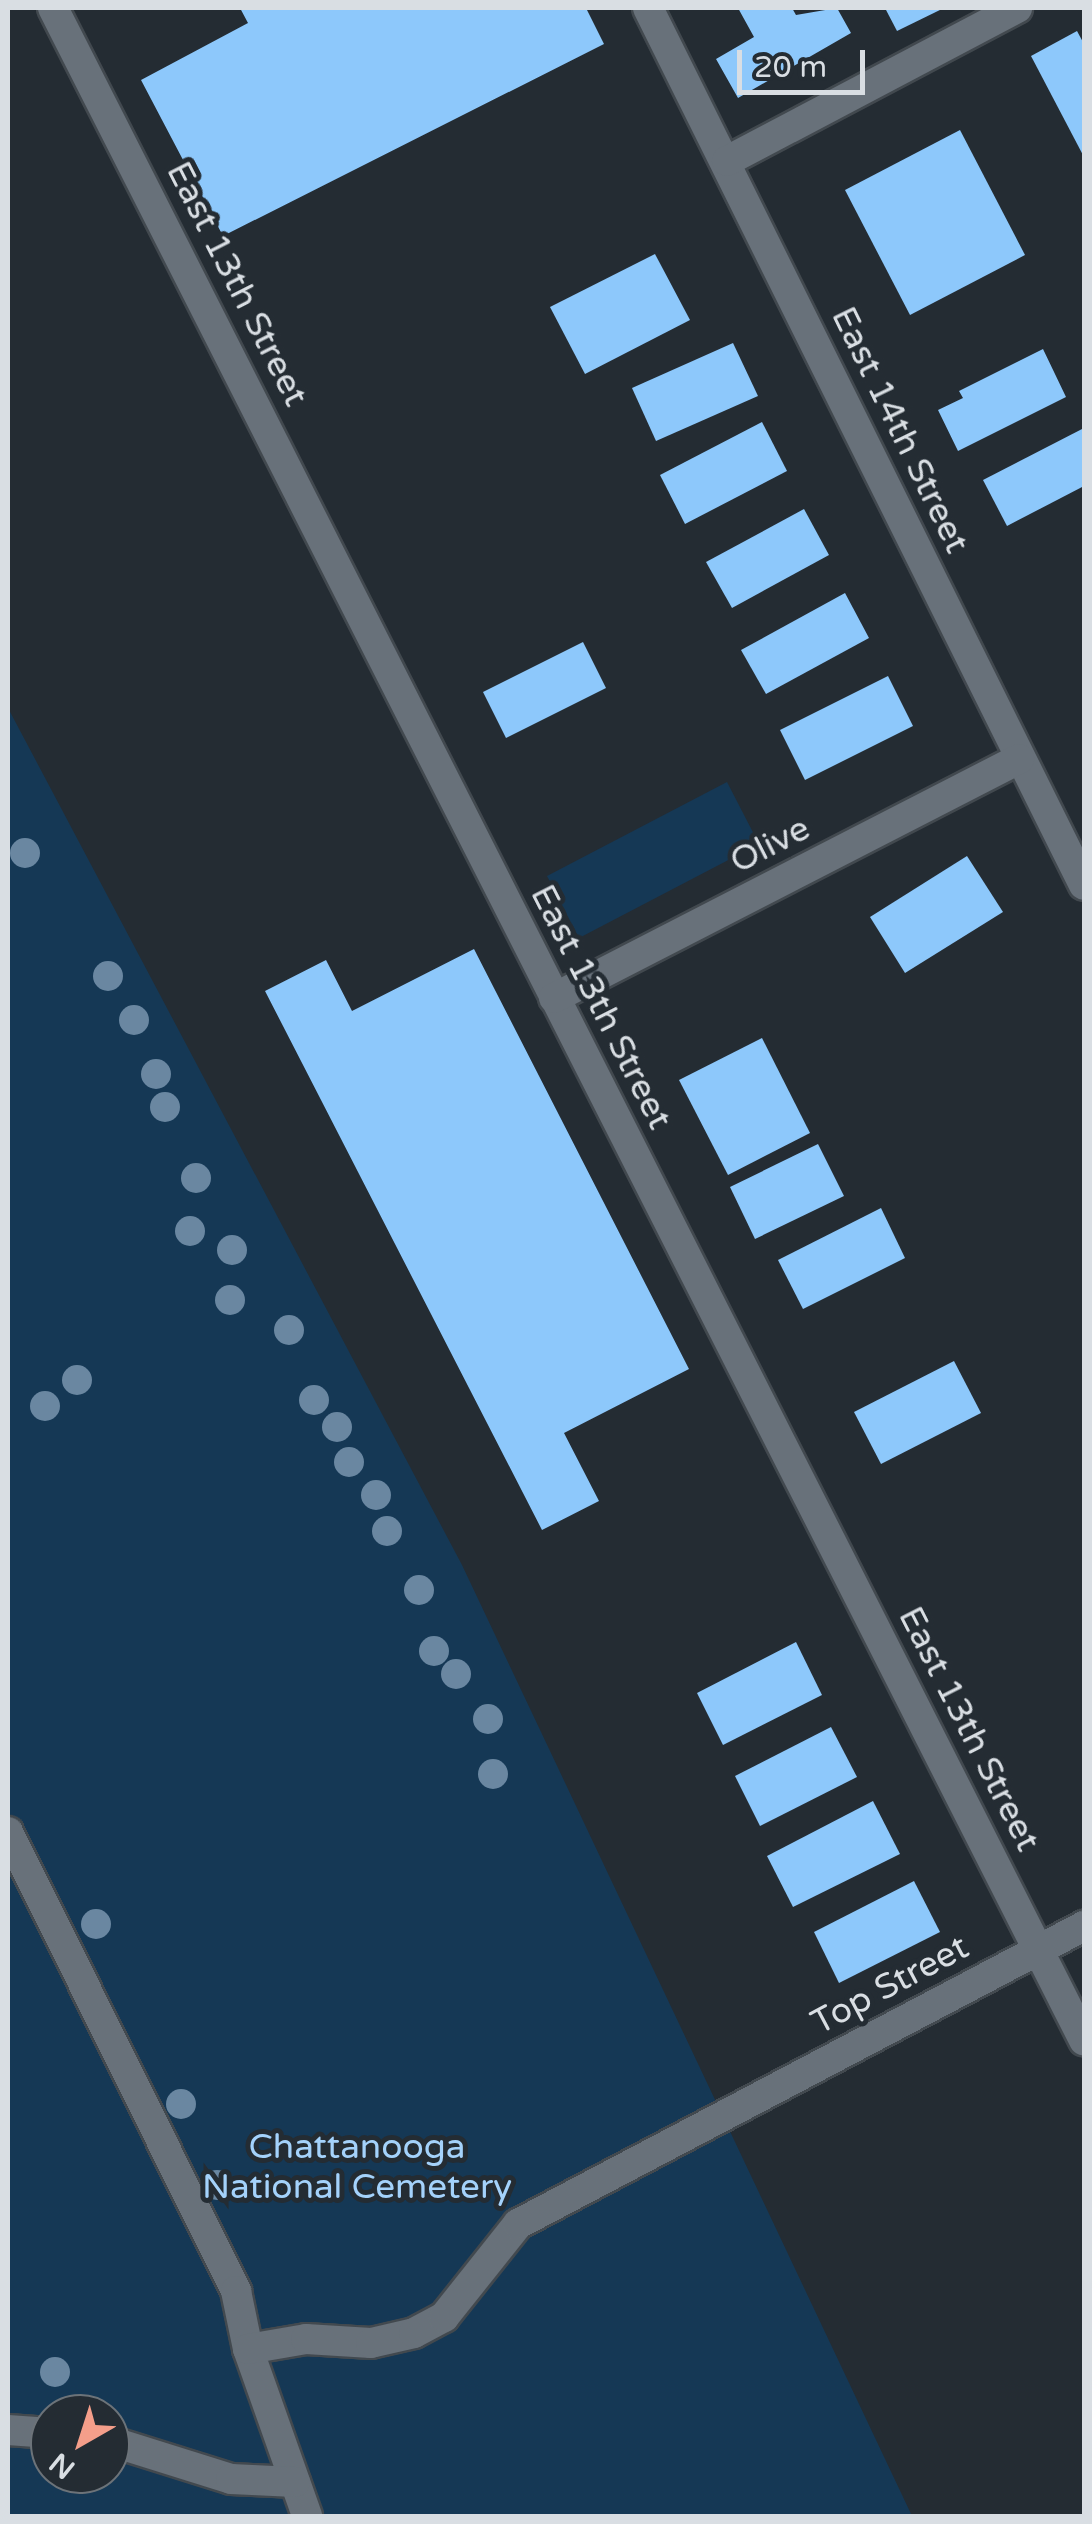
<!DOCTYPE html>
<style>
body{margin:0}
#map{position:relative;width:1092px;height:2524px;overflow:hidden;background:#242c33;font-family:"Varela Round",sans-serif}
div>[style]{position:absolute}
.green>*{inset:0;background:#153855}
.building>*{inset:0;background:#8dc8fb}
.roads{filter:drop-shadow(2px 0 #42494f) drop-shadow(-2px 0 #42494f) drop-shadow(0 2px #42494f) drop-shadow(0 -2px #42494f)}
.minor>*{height:30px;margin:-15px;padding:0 15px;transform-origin:15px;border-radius:15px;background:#68717a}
.trees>*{width:30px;height:30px;margin:-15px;border-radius:50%;background:#6a87a1}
span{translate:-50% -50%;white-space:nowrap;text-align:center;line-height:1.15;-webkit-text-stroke:10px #242c33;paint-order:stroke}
.street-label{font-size:35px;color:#d9dee3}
.park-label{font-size:35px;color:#a4d2fb}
.frame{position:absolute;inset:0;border:10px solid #d9dee3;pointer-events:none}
.north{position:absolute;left:30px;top:2394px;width:100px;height:100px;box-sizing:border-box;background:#242c33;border:2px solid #6c7379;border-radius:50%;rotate:219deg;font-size:28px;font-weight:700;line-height:40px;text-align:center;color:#d9dee3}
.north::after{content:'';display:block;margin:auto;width:35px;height:45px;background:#f49e8a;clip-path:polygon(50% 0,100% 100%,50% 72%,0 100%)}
.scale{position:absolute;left:737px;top:50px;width:128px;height:45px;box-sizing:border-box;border:5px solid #d9dee3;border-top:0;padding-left:12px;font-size:30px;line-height:35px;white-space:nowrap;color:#d9dee3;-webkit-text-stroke:8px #242c33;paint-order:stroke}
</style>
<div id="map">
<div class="green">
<div style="clip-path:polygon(evenodd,8px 708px,462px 1565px,912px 2516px,8px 2516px,8px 708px,50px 2414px,110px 2414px,110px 2474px,50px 2474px,50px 2414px)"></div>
<div style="clip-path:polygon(727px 782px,759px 844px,579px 938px,547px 876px)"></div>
</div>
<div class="building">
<div style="clip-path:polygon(240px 8px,586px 8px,604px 44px,223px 236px,141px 80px,248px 23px)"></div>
<div style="clip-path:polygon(738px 8px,792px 8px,796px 15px,837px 8px,851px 33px,738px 98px,716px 59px,754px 37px)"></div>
<div style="clip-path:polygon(885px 8px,944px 8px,897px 31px)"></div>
<div style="clip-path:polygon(1077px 31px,1084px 44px,1084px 157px,1031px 56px)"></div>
<div style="clip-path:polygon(960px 130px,1025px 255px,910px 315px,845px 190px)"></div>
<div style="clip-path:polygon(655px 254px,690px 320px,585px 374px,550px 307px)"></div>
<div style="clip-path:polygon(733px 343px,758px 396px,656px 441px,632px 388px)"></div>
<div style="clip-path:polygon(1043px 349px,1066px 397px,958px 451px,938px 410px,963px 398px,959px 391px)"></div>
<div style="clip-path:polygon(762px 422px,787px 471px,685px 524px,660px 475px)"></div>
<div style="clip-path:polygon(1084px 428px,1084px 486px,1007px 526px,983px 480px)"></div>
<div style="clip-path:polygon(804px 509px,829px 555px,732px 608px,706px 562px)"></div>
<div style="clip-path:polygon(845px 593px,869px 638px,766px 694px,741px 650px)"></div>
<div style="clip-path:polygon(583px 642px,606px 688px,506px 738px,483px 692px)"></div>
<div style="clip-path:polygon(888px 676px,913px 726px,805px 780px,780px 730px)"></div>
<div style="clip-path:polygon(967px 856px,1003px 912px,905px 973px,870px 917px)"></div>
<div style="clip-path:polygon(474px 949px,689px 1369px,564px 1433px,599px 1501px,542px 1530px,265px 991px,326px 960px,352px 1011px)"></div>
<div style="clip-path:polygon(762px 1038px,810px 1133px,728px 1175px,679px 1080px)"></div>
<div style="clip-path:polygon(818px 1144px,844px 1196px,755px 1239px,730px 1187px)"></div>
<div style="clip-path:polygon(881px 1208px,905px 1258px,803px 1309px,778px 1260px)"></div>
<div style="clip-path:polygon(954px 1361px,981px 1413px,881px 1464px,854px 1412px)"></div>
<div style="clip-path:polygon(796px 1642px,822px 1695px,723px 1745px,697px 1693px)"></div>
<div style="clip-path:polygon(831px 1727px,857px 1777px,760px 1826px,735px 1776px)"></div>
<div style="clip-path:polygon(873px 1801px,900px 1854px,793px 1907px,767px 1856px)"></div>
<div style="clip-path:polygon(914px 1881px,940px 1932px,839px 1983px,814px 1932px)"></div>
</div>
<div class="roads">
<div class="minor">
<div style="left:53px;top:8px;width:2279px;rotate:63.1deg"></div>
<div style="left:648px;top:8px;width:979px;rotate:63.57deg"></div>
<div style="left:727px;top:161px;width:328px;rotate:-27.8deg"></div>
<div style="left:554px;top:998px;width:523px;rotate:-27.2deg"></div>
<div style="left:8px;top:1832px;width:513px;rotate:63.58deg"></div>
<div style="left:236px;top:2291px;width:59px;rotate:78.3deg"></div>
<div style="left:248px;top:2349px;width:177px;rotate:70.5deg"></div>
<div style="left:248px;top:2349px;width:59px;rotate:-9.8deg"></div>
<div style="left:306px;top:2339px;width:65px;rotate:3.5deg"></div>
<div style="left:371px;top:2343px;width:44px;rotate:-13.1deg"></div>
<div style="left:414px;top:2333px;width:34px;rotate:-28deg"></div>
<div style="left:444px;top:2317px;width:119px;rotate:-51.5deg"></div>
<div style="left:518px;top:2224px;width:640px;rotate:-27.77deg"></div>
<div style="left:8px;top:2430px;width:42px;rotate:4.1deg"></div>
<div style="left:110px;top:2441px;width:127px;rotate:17.4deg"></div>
<div style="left:231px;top:2479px;width:64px;rotate:2.7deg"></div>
</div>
</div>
<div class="trees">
<div style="left:25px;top:853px"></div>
<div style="left:108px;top:976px"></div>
<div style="left:134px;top:1020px"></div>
<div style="left:156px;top:1074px"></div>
<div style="left:165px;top:1107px"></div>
<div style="left:196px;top:1178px"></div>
<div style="left:190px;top:1231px"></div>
<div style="left:232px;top:1250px"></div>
<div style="left:230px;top:1300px"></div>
<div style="left:289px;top:1330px"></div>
<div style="left:77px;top:1380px"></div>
<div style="left:314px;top:1400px"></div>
<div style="left:45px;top:1406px"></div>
<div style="left:337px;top:1427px"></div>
<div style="left:349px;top:1462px"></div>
<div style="left:376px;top:1495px"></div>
<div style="left:387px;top:1531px"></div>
<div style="left:419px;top:1590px"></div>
<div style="left:434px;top:1651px"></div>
<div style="left:456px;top:1674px"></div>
<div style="left:488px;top:1719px"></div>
<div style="left:493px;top:1774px"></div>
<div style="left:96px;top:1924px"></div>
<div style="left:181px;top:2104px"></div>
<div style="left:217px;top:2185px"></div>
<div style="left:55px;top:2372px"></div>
</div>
<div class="street-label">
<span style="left:237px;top:284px;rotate:63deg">East 13th Street</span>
<span style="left:900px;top:430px;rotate:64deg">East 14th Street</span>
<span style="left:770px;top:845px;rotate:-27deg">Olive</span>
<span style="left:601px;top:1007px;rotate:63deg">East 13th Street</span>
<span style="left:969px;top:1729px;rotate:63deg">East 13th Street</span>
<span style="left:890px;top:1985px;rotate:-28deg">Top Street</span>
</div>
<div class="park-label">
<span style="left:357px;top:2167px">Chattanooga<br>National Cemetery</span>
</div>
<div class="frame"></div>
<div class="north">N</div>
<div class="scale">20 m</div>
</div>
